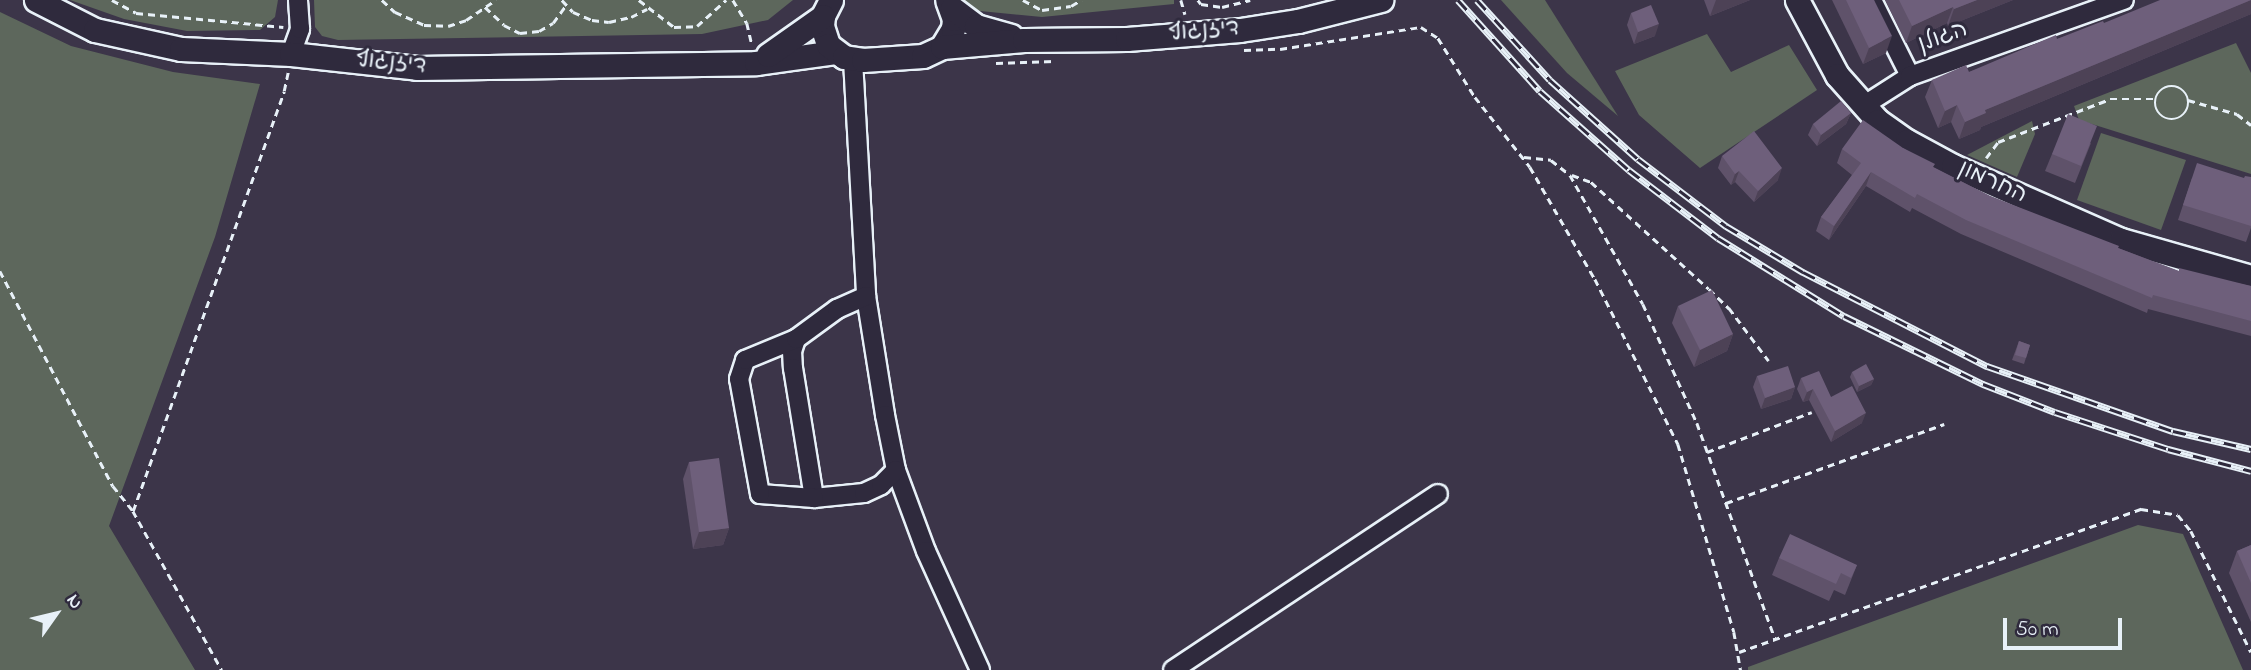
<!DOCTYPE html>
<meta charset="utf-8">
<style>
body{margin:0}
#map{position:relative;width:2251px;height:670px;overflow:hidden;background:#3c3549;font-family:"Indie Flower","Playpen Sans Hebrew",sans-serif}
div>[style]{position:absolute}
.green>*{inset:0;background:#5d675c}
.path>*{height:2.5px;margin-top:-1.25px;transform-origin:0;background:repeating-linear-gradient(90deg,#e8f1f8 0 7px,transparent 0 12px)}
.path>.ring{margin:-1.25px;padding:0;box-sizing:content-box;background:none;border:2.5px solid #e8f1f8;border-radius:50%}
.roads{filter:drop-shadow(2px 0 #e8f1f8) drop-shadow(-2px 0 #e8f1f8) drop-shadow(0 2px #e8f1f8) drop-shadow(0 -2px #e8f1f8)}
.street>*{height:18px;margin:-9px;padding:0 9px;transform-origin:9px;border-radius:9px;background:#2f2a3d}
.secondary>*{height:23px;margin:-11.5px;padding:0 11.5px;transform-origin:11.5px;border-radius:11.5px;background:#2f2a3d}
.rail>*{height:7px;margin-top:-3.5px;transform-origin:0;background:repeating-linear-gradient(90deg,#2f2a3d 0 13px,#e8f1f8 0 26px);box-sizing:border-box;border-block:2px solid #e8f1f8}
.wall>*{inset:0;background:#5f526a}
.shaded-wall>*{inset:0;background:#4d4256}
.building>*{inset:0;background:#6e5f7b}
span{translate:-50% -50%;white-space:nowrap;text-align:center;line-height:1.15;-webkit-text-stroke:6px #2f2a3d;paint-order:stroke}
.street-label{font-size:23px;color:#e8f1f8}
.north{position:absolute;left:21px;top:579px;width:70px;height:70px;-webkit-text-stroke:5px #2f2a3d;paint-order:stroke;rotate:56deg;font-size:19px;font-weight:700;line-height:28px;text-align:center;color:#e8f1f8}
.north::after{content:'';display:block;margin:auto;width:24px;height:32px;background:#e8f1f8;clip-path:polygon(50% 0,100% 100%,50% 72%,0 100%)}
.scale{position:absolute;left:2003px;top:618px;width:119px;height:32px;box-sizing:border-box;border:4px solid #e8f1f8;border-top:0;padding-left:9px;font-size:21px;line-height:24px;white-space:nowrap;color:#e8f1f8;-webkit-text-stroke:5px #2f2a3d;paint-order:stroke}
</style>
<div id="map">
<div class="green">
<div style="clip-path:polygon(70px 0,278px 0,275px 17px,260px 30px,187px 31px,124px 19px)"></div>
<div style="clip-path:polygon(314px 0,793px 0,768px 20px,702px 34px,338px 40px,322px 36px,315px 27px)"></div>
<div style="clip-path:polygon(963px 0,1174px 0,1174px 4px,1042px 17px,970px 10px)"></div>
<div style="clip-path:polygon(1501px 0,1545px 0,1618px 116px,1567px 73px)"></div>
<div style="clip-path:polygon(0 12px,71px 46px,173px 72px,260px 84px,215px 237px,109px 526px,195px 670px,0 670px)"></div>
<div style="clip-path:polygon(1707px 34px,1731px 72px,1789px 45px,1817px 90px,1700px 168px,1639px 115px,1615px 71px)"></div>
<div style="clip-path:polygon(2236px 43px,2251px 73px,2251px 174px,2079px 120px,2074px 106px)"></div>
<div style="clip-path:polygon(2032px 121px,2035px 134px,2017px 177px,1967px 155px)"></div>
<div style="clip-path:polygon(2101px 133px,2186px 160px,2161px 230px,2077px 200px)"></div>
<div style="clip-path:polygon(2138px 525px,2183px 534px,2243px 670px,1748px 670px,1748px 667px)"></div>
</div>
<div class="path">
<div style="left:112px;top:0;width:27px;rotate:28deg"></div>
<div style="left:136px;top:13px;width:148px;rotate:5.4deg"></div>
<div style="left:382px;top:0;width:18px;rotate:43deg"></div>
<div style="left:395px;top:12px;width:32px;rotate:24deg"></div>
<div style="left:424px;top:25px;width:24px;rotate:2deg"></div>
<div style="left:448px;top:26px;width:19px;rotate:-18deg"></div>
<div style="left:466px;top:20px;width:36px;rotate:-34deg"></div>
<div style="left:562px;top:0;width:16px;rotate:47deg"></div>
<div style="left:573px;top:12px;width:21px;rotate:23deg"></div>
<div style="left:592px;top:20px;width:17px;rotate:7deg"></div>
<div style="left:609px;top:22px;width:23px;rotate:-13deg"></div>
<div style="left:631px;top:17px;width:18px;rotate:-27deg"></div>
<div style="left:639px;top:0;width:44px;rotate:37.6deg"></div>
<div style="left:674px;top:27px;width:23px;rotate:-2deg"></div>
<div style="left:697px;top:26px;width:39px;rotate:-42deg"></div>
<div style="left:733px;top:0;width:27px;rotate:59deg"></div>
<div style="left:747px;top:23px;width:22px;rotate:77deg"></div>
<div style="left:1023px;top:0;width:21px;rotate:28deg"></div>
<div style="left:1042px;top:10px;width:29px;rotate:-8deg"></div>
<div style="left:1071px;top:6px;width:12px;rotate:-31deg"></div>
<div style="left:1181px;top:0;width:15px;rotate:74deg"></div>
<div style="left:1198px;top:0;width:5px;rotate:53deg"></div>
<div style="left:1201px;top:4px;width:21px;rotate:8deg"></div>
<div style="left:1222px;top:7px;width:29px;rotate:-14deg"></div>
<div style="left:485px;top:7px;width:26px;rotate:43deg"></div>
<div style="left:504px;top:25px;width:18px;rotate:27deg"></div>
<div style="left:520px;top:33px;width:19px;rotate:-6deg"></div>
<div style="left:539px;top:31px;width:16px;rotate:-30deg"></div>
<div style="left:553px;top:23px;width:22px;rotate:-54deg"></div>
<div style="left:1244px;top:50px;width:36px;rotate:-2deg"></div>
<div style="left:1280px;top:49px;width:143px;rotate:-8.9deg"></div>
<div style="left:1421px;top:27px;width:20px;rotate:33deg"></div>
<div style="left:1438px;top:38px;width:70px;rotate:57.9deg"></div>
<div style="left:1475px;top:97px;width:89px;rotate:51.8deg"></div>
<div style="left:1530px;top:167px;width:129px;rotate:59.9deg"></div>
<div style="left:1595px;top:279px;width:185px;rotate:63.3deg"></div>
<div style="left:1678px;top:444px;width:196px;rotate:73.4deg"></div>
<div style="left:1734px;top:632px;width:39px;rotate:80deg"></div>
<div style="left:996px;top:63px;width:59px;rotate:-1.9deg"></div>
<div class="ring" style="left:2155px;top:86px;width:31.5px;height:31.5px"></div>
<div style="left:2188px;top:100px;width:51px;rotate:15.9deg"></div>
<div style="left:2237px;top:114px;width:18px;rotate:38deg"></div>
<div style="left:1524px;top:157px;width:27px;rotate:6deg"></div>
<div style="left:1551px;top:160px;width:24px;rotate:38deg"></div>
<div style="left:1570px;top:175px;width:148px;rotate:60.5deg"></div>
<div style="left:1643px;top:304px;width:131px;rotate:65.6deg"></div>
<div style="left:1697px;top:423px;width:230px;rotate:70.1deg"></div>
<div style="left:1986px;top:158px;width:20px;rotate:-53deg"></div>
<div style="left:1998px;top:142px;width:120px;rotate:-21deg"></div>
<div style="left:2110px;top:99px;width:45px"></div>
<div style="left:1572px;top:175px;width:20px;rotate:20deg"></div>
<div style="left:1591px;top:182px;width:159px;rotate:42.2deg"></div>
<div style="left:1709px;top:289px;width:28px;rotate:44deg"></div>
<div style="left:1729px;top:308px;width:66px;rotate:53deg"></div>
<div style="left:0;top:271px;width:243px;rotate:62.3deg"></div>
<div style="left:113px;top:486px;width:32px;rotate:51deg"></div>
<div style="left:133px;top:511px;width:182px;rotate:60.8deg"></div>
<div style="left:1707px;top:452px;width:112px;rotate:-20.9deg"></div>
<div style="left:1726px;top:503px;width:232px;rotate:-19.9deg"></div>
<div style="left:133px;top:511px;width:446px;rotate:-70.2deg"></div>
<div style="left:284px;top:91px;width:19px;rotate:-78deg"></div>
<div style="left:1739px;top:652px;width:427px;rotate:-19.6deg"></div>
<div style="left:2141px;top:509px;width:37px;rotate:9deg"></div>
<div style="left:2178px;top:515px;width:21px;rotate:51deg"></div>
<div style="left:2191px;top:531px;width:135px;rotate:63.6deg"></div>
</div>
<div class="roads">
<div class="street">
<div style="left:1872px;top:0;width:85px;rotate:63.4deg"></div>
<div style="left:291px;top:54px;width:27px;rotate:-70deg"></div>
<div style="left:300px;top:29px;width:29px;rotate:-94deg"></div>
<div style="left:853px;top:60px;width:236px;rotate:86.8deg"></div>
<div style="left:866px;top:296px;width:121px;rotate:80.9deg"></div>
<div style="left:885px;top:415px;width:56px;rotate:78.7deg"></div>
<div style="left:896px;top:470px;width:86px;rotate:69.7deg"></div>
<div style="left:926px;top:551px;width:131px;rotate:65.6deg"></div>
<div style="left:1863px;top:106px;width:56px;rotate:-32.6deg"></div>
<div style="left:1910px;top:76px;width:227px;rotate:-19.6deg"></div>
<div style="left:796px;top:339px;width:13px;rotate:108deg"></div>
<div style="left:792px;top:351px;width:17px;rotate:87deg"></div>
<div style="left:793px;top:368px;width:132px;rotate:80.8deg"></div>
<div style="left:814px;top:498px;width:50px;rotate:-5.7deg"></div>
<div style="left:864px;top:493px;width:19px;rotate:-25deg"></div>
<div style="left:881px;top:485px;width:21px;rotate:-45deg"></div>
<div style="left:814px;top:498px;width:54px;rotate:-175.8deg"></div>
<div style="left:760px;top:494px;width:117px;rotate:-100.3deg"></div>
<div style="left:739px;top:379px;width:20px;rotate:-72deg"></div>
<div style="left:745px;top:360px;width:55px;rotate:-22.4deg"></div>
<div style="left:796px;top:339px;width:51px;rotate:-36.2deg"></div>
<div style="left:837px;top:309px;width:32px;rotate:-24deg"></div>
<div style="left:1173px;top:670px;width:318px;rotate:-33.6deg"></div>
</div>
<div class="secondary">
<div style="left:36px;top:0;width:66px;rotate:27deg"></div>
<div style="left:95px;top:30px;width:88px;rotate:12.5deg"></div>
<div style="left:181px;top:49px;width:110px;rotate:2.6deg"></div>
<div style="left:291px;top:54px;width:127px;rotate:6.3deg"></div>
<div style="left:417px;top:68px;width:339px;rotate:-0.8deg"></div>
<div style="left:756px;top:63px;width:80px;rotate:-7.9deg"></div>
<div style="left:831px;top:0;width:18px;rotate:117deg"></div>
<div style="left:823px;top:16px;width:10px;rotate:96deg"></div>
<div style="left:822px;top:26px;width:20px;rotate:72deg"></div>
<div style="left:828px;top:45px;width:20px;rotate:37deg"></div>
<div style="left:844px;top:57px;width:19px;rotate:9deg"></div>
<div style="left:863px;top:60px;width:60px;rotate:-3.8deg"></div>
<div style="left:923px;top:56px;width:21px;rotate:-25deg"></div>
<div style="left:942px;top:47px;width:21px;rotate:-59deg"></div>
<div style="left:953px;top:29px;width:10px;rotate:-84deg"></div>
<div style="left:954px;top:19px;width:20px;rotate:-110deg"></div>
<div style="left:1797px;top:0;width:85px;rotate:61.9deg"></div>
<div style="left:1837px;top:75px;width:62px;rotate:48.3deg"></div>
<div style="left:1878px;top:121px;width:35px;rotate:35deg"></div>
<div style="left:1907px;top:141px;width:52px;rotate:28.5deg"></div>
<div style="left:1953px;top:166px;width:184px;rotate:23.8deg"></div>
<div style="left:2121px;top:240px;width:135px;rotate:15.9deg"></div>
<div style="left:952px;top:8px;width:30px;rotate:37deg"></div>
<div style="left:976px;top:26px;width:36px;rotate:16deg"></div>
<div style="left:942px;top:47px;width:82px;rotate:-4.9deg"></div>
<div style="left:1024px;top:40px;width:103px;rotate:-0.6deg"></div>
<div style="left:1127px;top:39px;width:113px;rotate:-4.6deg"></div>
<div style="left:1240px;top:30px;width:59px;rotate:-8.8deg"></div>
<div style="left:1298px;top:21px;width:86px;rotate:-14.2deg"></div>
<div style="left:768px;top:55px;width:67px;rotate:-35.3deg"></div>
</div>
</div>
<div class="rail">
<div style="left:1458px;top:0;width:122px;rotate:48deg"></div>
<div style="left:1540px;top:91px;width:119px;rotate:41.6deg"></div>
<div style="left:1629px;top:170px;width:112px;rotate:37.4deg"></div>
<div style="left:1718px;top:238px;width:148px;rotate:31.8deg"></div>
<div style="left:1844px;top:316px;width:155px;rotate:26.1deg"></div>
<div style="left:1983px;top:384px;width:77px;rotate:21.3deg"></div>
<div style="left:2055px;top:412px;width:119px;rotate:18.1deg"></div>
<div style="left:2168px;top:449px;width:86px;rotate:14.8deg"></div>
<div style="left:1477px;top:0;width:108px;rotate:47.6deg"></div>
<div style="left:1550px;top:80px;width:118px;rotate:41.9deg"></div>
<div style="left:1638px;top:159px;width:111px;rotate:37.3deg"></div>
<div style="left:1726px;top:226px;width:90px;rotate:30.9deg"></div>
<div style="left:1803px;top:272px;width:207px;rotate:27.1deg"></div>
<div style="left:1987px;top:366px;width:197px;rotate:19.3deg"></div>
<div style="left:2173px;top:431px;width:80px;rotate:13deg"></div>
</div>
<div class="wall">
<div style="clip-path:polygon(1704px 0,1750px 0,1710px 16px)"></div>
<div style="clip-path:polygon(1832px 0,1874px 0,1886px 53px,1863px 64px)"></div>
<div style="clip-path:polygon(1885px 0,2013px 0,1948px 26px,1947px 23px,1906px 43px)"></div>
<div style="clip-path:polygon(2251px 0,2251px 14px,1981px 127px,1980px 130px,1959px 139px,1951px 122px,1938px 128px,1925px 97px,1932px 80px,1969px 72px,2057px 39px,2104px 23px)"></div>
<div style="clip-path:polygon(1631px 13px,1655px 36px,1634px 44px,1627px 25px)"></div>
<div style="clip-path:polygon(1851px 113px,1846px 124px,1817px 146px,1808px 135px,1813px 124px)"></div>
<div style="clip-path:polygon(2091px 143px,2075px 183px,2045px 171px,2052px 154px)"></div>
<div style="clip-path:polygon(1903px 148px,1933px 167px,1990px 196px,2118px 248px,2178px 271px,2251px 286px,2251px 336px,2148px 309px,2147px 313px,1961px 234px,1912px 208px,1910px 212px,1866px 186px,1829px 240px,1816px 231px,1821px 217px,1852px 175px,1837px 163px,1842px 149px)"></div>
<div style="clip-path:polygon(1722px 156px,1778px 180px,1754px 202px,1735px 182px,1731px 185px,1718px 168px)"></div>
<div style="clip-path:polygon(2251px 177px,2251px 228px,2246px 242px,2178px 220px,2192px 178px,2244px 178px)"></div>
<div style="clip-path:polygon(1678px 306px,1733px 334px,1727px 351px,1694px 367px,1672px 323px)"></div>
<div style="clip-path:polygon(2019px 341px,2030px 345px,2024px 364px,2012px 360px)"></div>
<div style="clip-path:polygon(1852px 372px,1874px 379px,1871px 385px,1857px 392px,1850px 377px)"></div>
<div style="clip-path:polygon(1757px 376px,1795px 387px,1791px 399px,1761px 409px,1753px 387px)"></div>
<div style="clip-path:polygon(1801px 378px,1831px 397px,1862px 423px,1831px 442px,1809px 400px,1803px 402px,1797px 389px)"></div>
<div style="clip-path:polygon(689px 462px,729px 528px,723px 545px,693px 549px,683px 479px)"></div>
<div style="clip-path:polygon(2251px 545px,2251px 622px,2229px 573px,2237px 551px)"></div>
<div style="clip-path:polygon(1779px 558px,1857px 565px,1845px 595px,1834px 590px,1829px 601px,1772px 575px)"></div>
</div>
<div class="shaded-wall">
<div style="clip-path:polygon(1716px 0,1750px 0,1710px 16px)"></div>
<div style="clip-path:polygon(1977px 0,2013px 0,1948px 26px,1954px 9px)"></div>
<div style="clip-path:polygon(2251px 0,2251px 14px,1981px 127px,1980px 130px,1959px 139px,1965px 122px,1985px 110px)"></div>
<div style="clip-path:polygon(1953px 7px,1947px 23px,1906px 43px,1912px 26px)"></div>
<div style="clip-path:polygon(1659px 24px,1655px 36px,1634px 44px,1638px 32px)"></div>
<div style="clip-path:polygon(1892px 36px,1886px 53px,1863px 64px,1869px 48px)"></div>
<div style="clip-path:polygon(1957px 105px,1951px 122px,1938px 128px,1945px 111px)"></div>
<div style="clip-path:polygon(1851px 113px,1846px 124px,1817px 146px,1821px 135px)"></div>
<div style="clip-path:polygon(1782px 168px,1778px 180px,1754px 202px,1758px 191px)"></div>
<div style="clip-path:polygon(1739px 171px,1735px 182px,1731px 185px,1735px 174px)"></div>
<div style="clip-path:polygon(1871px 172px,1866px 186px,1829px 240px,1834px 226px)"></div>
<div style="clip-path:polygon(1733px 334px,1727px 351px,1694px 367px,1700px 350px)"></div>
<div style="clip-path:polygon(1874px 379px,1871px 385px,1857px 392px,1859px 386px)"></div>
<div style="clip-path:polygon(1795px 387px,1791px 399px,1761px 409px,1765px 398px)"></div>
<div style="clip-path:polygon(1813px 389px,1809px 400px,1803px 402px,1807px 392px)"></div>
<div style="clip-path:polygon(1866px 413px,1862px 423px,1831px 442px,1835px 431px)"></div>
<div style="clip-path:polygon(729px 528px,723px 545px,693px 549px,699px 532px)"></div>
</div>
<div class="building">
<div style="clip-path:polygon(1846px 0,1874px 0,1892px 36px,1869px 48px)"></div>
<div style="clip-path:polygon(1899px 0,1977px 0,1954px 9px,1953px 7px,1912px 26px)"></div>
<div style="clip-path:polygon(2160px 0,2251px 0,1985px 110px,1986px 113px,1965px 122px,1957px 105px,1945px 111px,1932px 80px,1966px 65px,1969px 72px,2056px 35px,2057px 39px,2103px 21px,2104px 23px)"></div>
<div style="clip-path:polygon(1651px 5px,1659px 24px,1638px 32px,1631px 13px)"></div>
<div style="clip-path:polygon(1841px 101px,1851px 113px,1821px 135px,1813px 124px)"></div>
<div style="clip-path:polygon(2068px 114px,2097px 126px,2081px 166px,2052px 154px)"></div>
<div style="clip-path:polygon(1863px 120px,1903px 148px,1935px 164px,1933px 167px,1990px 196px,2119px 246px,2118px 248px,2179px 271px,2179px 268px,2251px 286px,2251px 321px,2153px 295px,2152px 298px,1966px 220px,1917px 194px,1915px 198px,1871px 172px,1834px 226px,1821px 217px,1861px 163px,1842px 149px)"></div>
<div style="clip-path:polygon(1754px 131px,1782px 168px,1758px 191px,1739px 171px,1735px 174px,1722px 156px)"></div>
<div style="clip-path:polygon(2197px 163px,2244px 178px,2245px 176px,2251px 177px,2251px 226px,2183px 205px)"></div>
<div style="clip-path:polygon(1712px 290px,1733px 334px,1700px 350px,1678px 306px)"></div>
<div style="clip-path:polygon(2019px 341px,2030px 345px,2026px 358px,2015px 355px)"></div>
<div style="clip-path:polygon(1866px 364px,1874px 379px,1859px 386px,1852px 372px)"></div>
<div style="clip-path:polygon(1788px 366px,1795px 387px,1765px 398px,1757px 376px)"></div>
<div style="clip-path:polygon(1819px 371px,1831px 397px,1852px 386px,1866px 413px,1835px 431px,1813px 389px,1807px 392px,1801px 378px)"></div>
<div style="clip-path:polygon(719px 458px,729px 528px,699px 532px,689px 462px)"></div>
<div style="clip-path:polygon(1790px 534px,1857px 565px,1851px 578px,1841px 573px,1836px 584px,1779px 558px)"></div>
<div style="clip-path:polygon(2251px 545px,2251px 583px,2237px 551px)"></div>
</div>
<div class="street-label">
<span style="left:1204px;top:32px;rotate:-5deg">דיזנגוף</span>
<span style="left:1943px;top:38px;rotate:-20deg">הגולן</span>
<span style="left:391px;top:64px;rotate:5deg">דיזנגוף</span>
<span style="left:1992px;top:183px;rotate:24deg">החרמון</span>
</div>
<div class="north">N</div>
<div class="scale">50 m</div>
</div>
